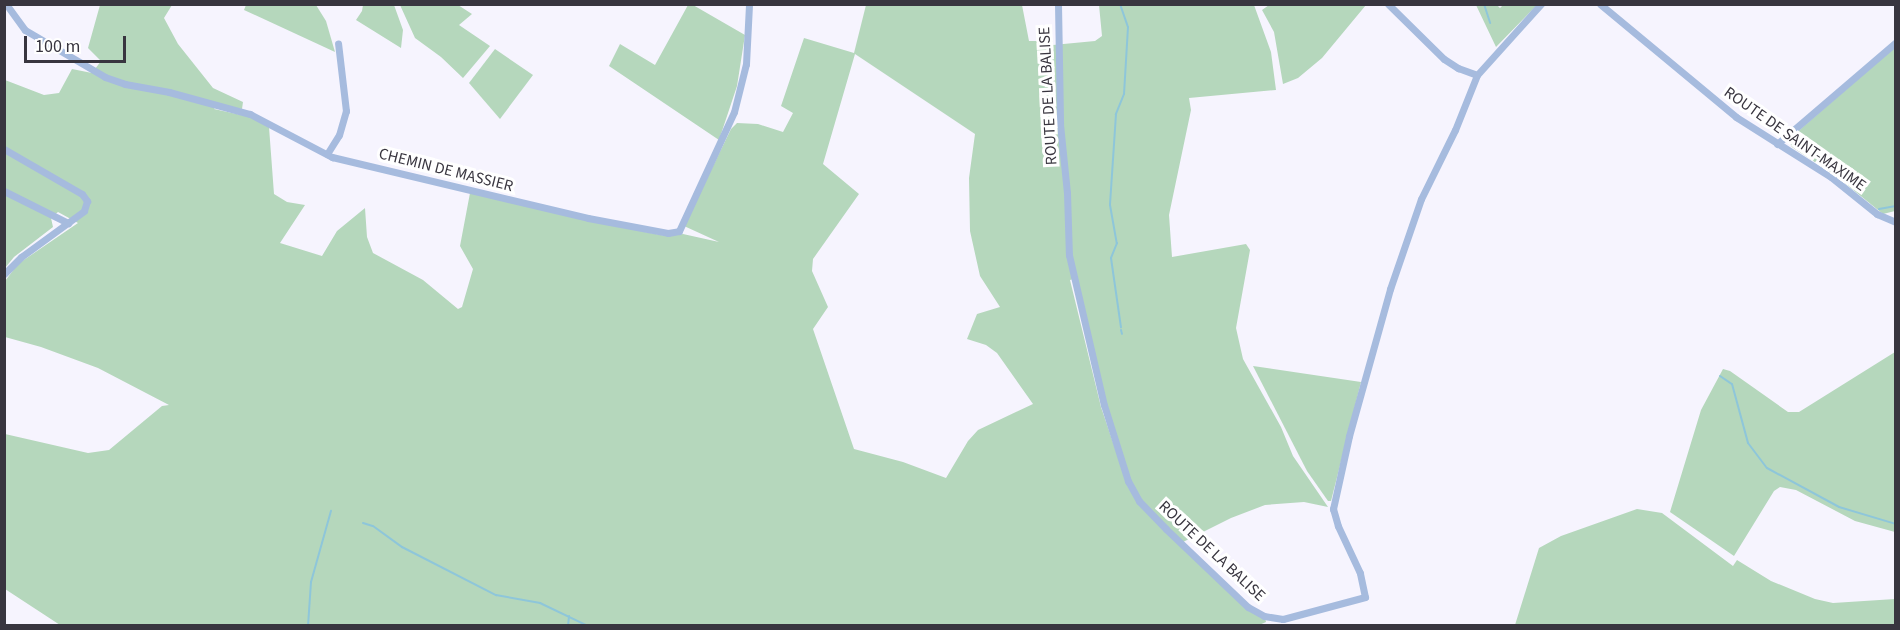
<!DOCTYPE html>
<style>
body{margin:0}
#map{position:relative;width:1900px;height:630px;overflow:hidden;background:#f6f4fe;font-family:"Source Sans 3",sans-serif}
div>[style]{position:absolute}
.green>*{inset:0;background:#b5d7bc}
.stream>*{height:2px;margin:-1px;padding:0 1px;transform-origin:1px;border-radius:1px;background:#8ec6da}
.minor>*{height:7px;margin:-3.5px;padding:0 3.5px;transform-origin:3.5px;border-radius:3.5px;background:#a6bbde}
span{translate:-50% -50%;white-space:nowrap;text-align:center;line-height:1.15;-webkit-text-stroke:6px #fff;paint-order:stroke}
.street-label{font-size:16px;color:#38353f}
.frame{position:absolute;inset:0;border:6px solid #38353f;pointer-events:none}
.scale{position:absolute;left:24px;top:36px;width:102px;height:27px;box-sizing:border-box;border:3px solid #38353f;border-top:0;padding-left:8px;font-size:18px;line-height:21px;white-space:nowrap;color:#38353f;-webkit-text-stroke:4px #fff;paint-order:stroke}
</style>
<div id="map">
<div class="green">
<div style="clip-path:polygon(evenodd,100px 5px,172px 5px,164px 18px,178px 44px,213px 88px,243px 102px,242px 109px,217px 105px,214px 109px,250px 117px,269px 127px,274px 194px,287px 202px,305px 205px,280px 243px,322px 256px,337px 231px,365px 208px,367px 237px,373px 253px,423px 280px,458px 309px,462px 307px,473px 269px,460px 246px,470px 193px,645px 232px,666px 236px,683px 234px,719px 242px,684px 226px,731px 129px,737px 123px,758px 124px,783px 132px,793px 113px,781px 106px,804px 38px,854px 53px,866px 5px,1022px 5px,1029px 41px,1052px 41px,1053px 45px,1095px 41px,1102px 36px,1099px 5px,1254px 5px,1271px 52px,1276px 90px,1189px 98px,1191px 110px,1169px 215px,1172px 257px,1246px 244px,1250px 250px,1236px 328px,1243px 359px,1281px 427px,1293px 456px,1328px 507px,1304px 502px,1265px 505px,1231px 518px,1181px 543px,1142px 500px,1132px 484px,1104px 398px,1077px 278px,1070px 280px,1101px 407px,1128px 487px,1141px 506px,1163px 529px,1239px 602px,1265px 618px,1266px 622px,1257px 626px,60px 625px,5px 589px,5px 434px,88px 453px,109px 450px,162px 406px,169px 405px,98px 368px,41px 347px,5px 337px,5px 281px,18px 264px,78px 223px,58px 212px,51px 218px,53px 227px,14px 257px,5px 268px,5px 80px,44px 95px,59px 93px,72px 69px,92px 73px,101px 61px,88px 48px,100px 5px,855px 54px,975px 134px,969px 178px,970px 231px,980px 276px,1000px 307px,977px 314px,967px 339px,986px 345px,997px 353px,1033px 404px,978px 430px,968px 441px,946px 478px,903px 462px,854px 449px,813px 329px,828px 307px,812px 271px,813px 259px,859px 194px,823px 164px,855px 54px)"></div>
<div style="clip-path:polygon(246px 5px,316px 5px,326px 21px,335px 52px,244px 10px)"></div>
<div style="clip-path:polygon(363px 5px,394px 5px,403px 30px,401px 48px,356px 20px,362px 11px)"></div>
<div style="clip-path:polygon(400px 5px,458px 5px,472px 14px,459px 25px,490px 46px,463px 78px,441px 57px,415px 38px)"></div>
<div style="clip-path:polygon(688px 5px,693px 5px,745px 35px,737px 86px,719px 140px,609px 66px,620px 44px,655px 65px)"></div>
<div style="clip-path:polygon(1269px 5px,1269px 4px,1366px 5px,1322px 58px,1298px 78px,1283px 84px,1274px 32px,1262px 10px)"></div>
<div style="clip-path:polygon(1476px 5px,1497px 5px,1500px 8px,1503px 5px,1537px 5px,1496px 47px)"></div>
<div style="clip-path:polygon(1895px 47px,1895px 211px,1883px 214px,1836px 176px,1792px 147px,1788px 140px)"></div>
<div style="clip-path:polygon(495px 49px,533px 75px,500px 119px,469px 83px)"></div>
<div style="clip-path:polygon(1895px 352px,1895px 532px,1855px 521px,1796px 490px,1780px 487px,1774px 491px,1734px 556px,1670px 512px,1701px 410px,1723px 369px,1730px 371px,1788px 412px,1799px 412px)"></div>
<div style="clip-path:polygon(1253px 366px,1361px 382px,1331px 501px,1328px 501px,1307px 471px)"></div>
<div style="clip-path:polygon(1637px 509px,1662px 513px,1733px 566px,1737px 560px,1771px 581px,1815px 599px,1833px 603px,1895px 599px,1895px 625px,1515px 625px,1539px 548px,1561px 536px)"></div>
</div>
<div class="stream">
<div style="left:1120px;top:4px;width:24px;rotate:71deg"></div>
<div style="left:1128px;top:27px;width:67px;rotate:93.4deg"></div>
<div style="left:1124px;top:94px;width:22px;rotate:112deg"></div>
<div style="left:1116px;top:114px;width:91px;rotate:93.8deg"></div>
<div style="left:1110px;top:205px;width:39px;rotate:80deg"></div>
<div style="left:1117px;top:243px;width:16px;rotate:112deg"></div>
<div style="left:1111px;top:258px;width:70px;rotate:81.8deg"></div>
<div style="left:1484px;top:4px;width:20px;rotate:72deg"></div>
<div style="left:1879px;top:209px;width:17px;rotate:-10deg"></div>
<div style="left:1121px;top:330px;width:4px;rotate:76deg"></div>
<div style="left:1720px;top:376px;width:14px;rotate:34deg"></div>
<div style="left:1732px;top:384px;width:61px;rotate:74.8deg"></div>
<div style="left:1748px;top:443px;width:31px;rotate:53deg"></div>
<div style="left:1767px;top:468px;width:82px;rotate:28.4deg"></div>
<div style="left:1839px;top:507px;width:59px;rotate:16.6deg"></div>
<div style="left:363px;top:523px;width:10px;rotate:17deg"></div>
<div style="left:373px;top:526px;width:36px;rotate:36deg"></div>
<div style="left:402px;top:547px;width:106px;rotate:27.1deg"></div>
<div style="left:496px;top:595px;width:45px;rotate:10.3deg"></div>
<div style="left:540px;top:603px;width:53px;rotate:25.6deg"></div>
<div style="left:308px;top:626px;width:44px;rotate:-86.1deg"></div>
<div style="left:311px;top:582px;width:74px;rotate:-74.3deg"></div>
<div style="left:568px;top:626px;width:10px;rotate:-84deg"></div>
</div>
<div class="minor">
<div style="left:6px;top:4px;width:32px;rotate:54deg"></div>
<div style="left:25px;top:30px;width:93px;rotate:30.4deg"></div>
<div style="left:105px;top:77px;width:21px;rotate:19deg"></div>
<div style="left:125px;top:84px;width:45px;rotate:10.3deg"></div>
<div style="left:169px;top:92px;width:84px;rotate:15.2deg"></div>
<div style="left:250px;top:114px;width:93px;rotate:27.7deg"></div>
<div style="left:332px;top:157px;width:263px;rotate:13.4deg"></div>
<div style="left:588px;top:218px;width:81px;rotate:10.6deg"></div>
<div style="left:668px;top:233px;width:11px;rotate:-10deg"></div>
<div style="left:679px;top:231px;width:131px;rotate:-65.2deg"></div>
<div style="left:734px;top:112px;width:49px;rotate:-76deg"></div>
<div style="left:746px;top:64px;width:60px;rotate:-87.1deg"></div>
<div style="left:1058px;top:4px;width:120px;rotate:89deg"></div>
<div style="left:1060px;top:124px;width:69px;rotate:84.2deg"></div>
<div style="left:1067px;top:193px;width:62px;rotate:88.2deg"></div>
<div style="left:1069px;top:255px;width:154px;rotate:76.9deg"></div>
<div style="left:1104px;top:405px;width:80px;rotate:72.5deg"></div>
<div style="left:1128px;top:481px;width:23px;rotate:61deg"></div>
<div style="left:1139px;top:501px;width:39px;rotate:46deg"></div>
<div style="left:1166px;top:529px;width:113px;rotate:43.6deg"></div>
<div style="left:1248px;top:607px;width:18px;rotate:29deg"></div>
<div style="left:1264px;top:616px;width:19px;rotate:9deg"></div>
<div style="left:1283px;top:619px;width:85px;rotate:-15deg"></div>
<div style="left:1365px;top:597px;width:25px;rotate:-102deg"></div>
<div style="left:1360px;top:573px;width:52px;rotate:-115.1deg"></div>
<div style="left:1338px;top:526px;width:18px;rotate:-106deg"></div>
<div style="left:1333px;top:509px;width:75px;rotate:-77.6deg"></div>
<div style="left:1349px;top:436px;width:153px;rotate:-74.4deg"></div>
<div style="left:1390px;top:289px;width:95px;rotate:-71deg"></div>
<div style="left:1421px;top:199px;width:77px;rotate:-63.8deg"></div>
<div style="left:1455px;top:130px;width:59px;rotate:-68.2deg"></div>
<div style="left:1477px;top:75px;width:96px;rotate:-48deg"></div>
<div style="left:1388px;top:4px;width:78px;rotate:44.5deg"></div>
<div style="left:1444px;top:59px;width:17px;rotate:33deg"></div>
<div style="left:1458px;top:68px;width:20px;rotate:20deg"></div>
<div style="left:1600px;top:4px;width:177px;rotate:39.7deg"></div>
<div style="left:1736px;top:117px;width:112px;rotate:32.3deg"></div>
<div style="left:1831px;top:177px;width:59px;rotate:38.8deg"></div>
<div style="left:1877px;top:214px;width:21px;rotate:23deg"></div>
<div style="left:1777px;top:144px;width:157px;rotate:-40.6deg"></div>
<div style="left:4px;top:149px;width:90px;rotate:30deg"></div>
<div style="left:82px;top:194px;width:9px;rotate:54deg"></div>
<div style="left:87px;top:201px;width:10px;rotate:107deg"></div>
<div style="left:84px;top:211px;width:78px;rotate:143.9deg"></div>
<div style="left:21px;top:257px;width:24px;rotate:135deg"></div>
<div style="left:327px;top:154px;width:22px;rotate:-58deg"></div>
<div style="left:339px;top:135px;width:25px;rotate:-74deg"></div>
<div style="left:346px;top:111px;width:68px;rotate:-96.7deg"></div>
<div style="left:4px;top:191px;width:72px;rotate:26.6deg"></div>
</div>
<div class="street-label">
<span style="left:1048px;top:96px;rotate:-93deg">ROUTE DE LA BALISE</span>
<span style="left:1795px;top:139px;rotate:35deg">ROUTE DE SAINT-MAXIME</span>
<span style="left:446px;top:170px;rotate:14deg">CHEMIN DE MASSIER</span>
<span style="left:1212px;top:551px;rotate:43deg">ROUTE DE LA BALISE</span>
</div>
<div class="frame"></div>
<div class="scale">100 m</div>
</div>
